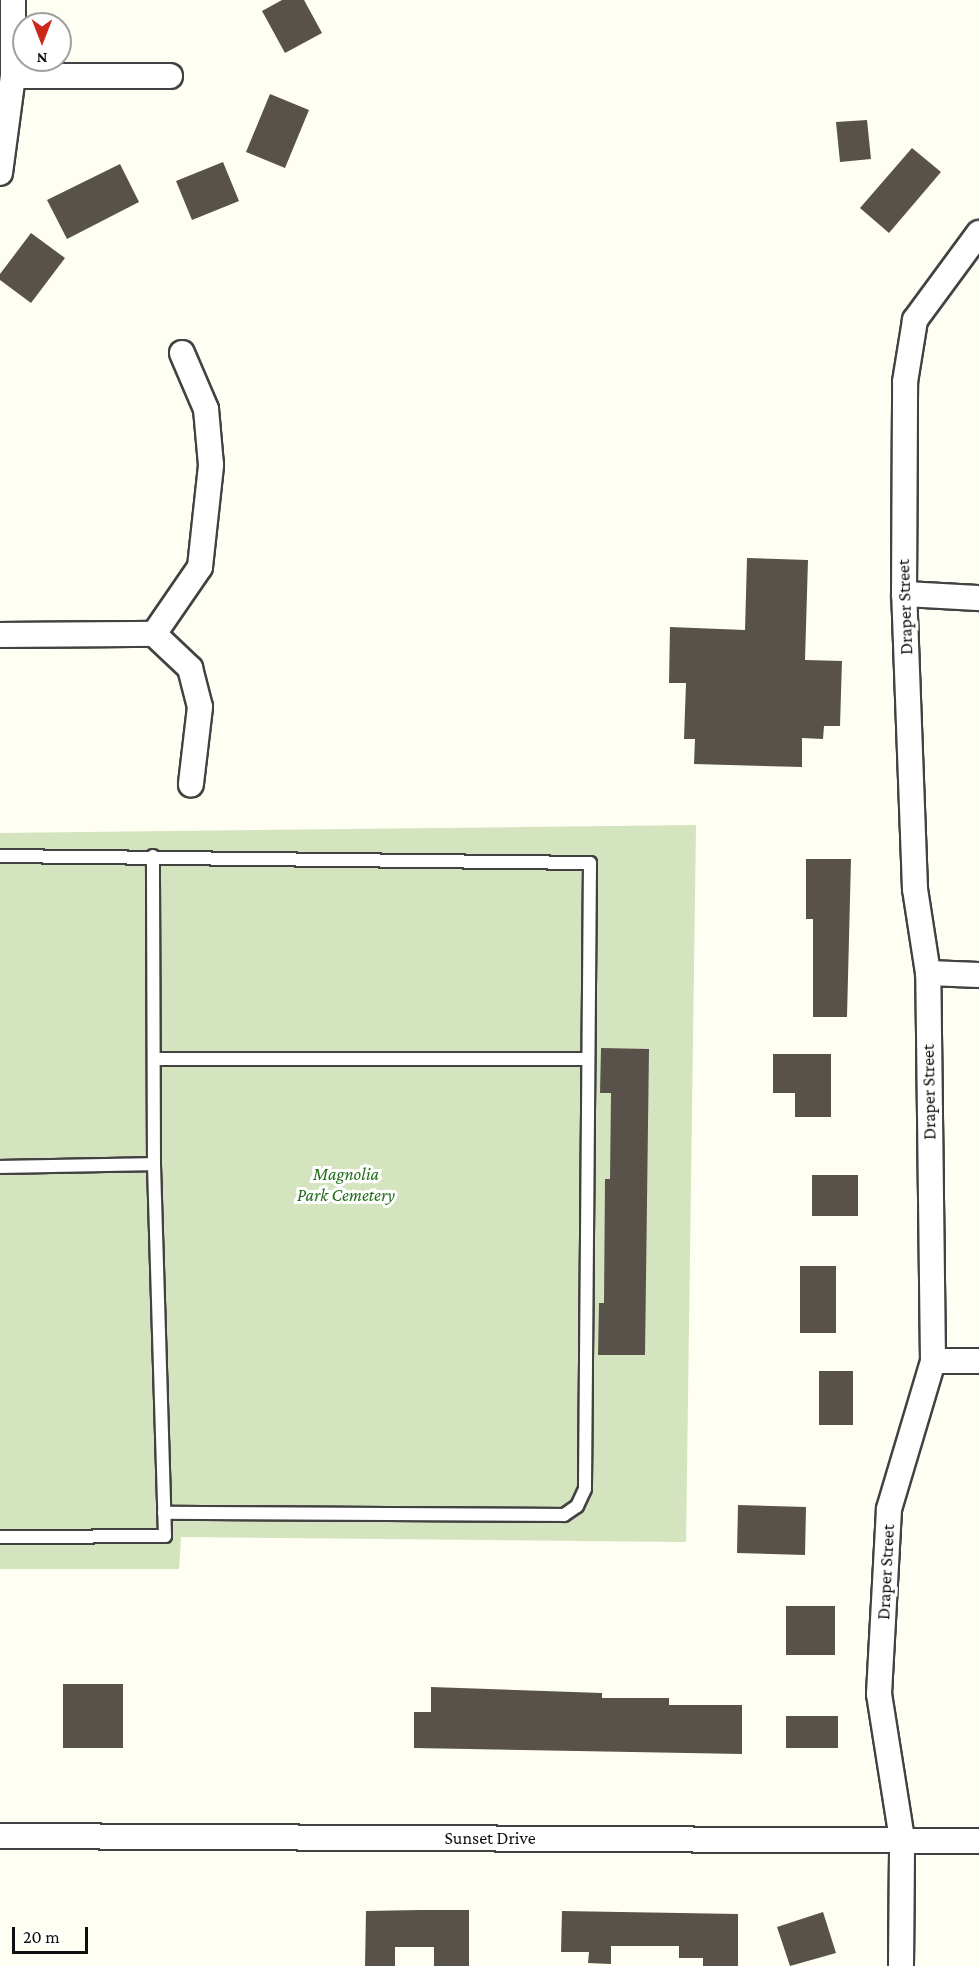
<!DOCTYPE html>
<style>
body{margin:0}
#map{position:relative;width:979px;height:1966px;overflow:hidden;background:#fffef2;font-family:"Crimson Pro",serif}
div>[style]{position:absolute}
.cemetery>*{inset:0;background:#d4e4bf}
.building>*{inset:0;background:#59524b}
.roads{filter:drop-shadow(2px 0 #424242) drop-shadow(-2px 0 #424242) drop-shadow(0 2px #424242) drop-shadow(0 -2px #424242)}
.lane>*{height:12px;margin:-6px;padding:0 6px;transform-origin:6px;border-radius:6px;background:#fff}
.street>*{height:24px;margin:-12px;padding:0 12px;transform-origin:12px;border-radius:12px;background:#fff}
span{translate:-50% -50%;white-space:nowrap;text-align:center;line-height:1.15;-webkit-text-stroke:6px #fff;paint-order:stroke}
.street-label{font-size:18px;color:#0f0f0f}
.park-label{font-size:18px;color:#206e19;font-style:italic}
.north{position:absolute;left:12px;top:12px;width:60px;height:60px;box-sizing:border-box;background:#fff;border:2px solid #9f9f9f;border-radius:50%;rotate:180deg;font-size:16px;font-weight:700;line-height:24px;text-align:center;color:#0f0f0f}
.north::after{content:'';display:block;margin:auto;width:21px;height:27px;background:#cd271a;clip-path:polygon(50% 0,100% 100%,50% 72%,0 100%)}
.scale{position:absolute;left:12px;top:1927px;width:76px;height:27px;box-sizing:border-box;border:3px solid #0f0f0f;border-top:0;padding-left:8px;font-size:18px;line-height:21px;white-space:nowrap;color:#0f0f0f;-webkit-text-stroke:4px #fff;paint-order:stroke}
</style>
<div id="map">
<div class="cemetery">
<div style="clip-path:polygon(696px 825px,686px 1542px,181px 1537px,179px 1569px,0 1569px,0 833px)"></div>
</div>
<div class="building">
<div style="clip-path:polygon(282px 0,304px 0,322px 33px,285px 53px,262px 11px)"></div>
<div style="clip-path:polygon(270px 94px,309px 110px,285px 168px,246px 152px)"></div>
<div style="clip-path:polygon(867px 120px,871px 159px,840px 162px,836px 122px)"></div>
<div style="clip-path:polygon(912px 148px,941px 172px,889px 233px,860px 208px)"></div>
<div style="clip-path:polygon(223px 162px,239px 201px,192px 220px,176px 181px)"></div>
<div style="clip-path:polygon(120px 164px,139px 202px,67px 239px,47px 200px)"></div>
<div style="clip-path:polygon(31px 233px,65px 258px,31px 303px,0 280px,0 274px)"></div>
<div style="clip-path:polygon(747px 558px,808px 560px,805px 660px,842px 661px,840px 726px,824px 726px,823px 739px,802px 738px,802px 767px,694px 764px,695px 739px,684px 739px,686px 683px,669px 683px,670px 627px,745px 630px)"></div>
<div style="clip-path:polygon(806px 859px,851px 859px,847px 1017px,813px 1017px,813px 919px,806px 919px)"></div>
<div style="clip-path:polygon(601px 1048px,649px 1049px,645px 1355px,598px 1355px,599px 1303px,604px 1303px,605px 1179px,610px 1179px,611px 1093px,600px 1093px)"></div>
<div style="clip-path:polygon(773px 1054px,831px 1054px,831px 1117px,795px 1117px,795px 1093px,773px 1093px)"></div>
<div style="clip-path:polygon(812px 1175px,858px 1175px,858px 1216px,812px 1216px)"></div>
<div style="clip-path:polygon(800px 1266px,836px 1266px,836px 1333px,800px 1333px)"></div>
<div style="clip-path:polygon(819px 1371px,853px 1371px,853px 1425px,819px 1425px)"></div>
<div style="clip-path:polygon(738px 1505px,806px 1507px,805px 1555px,737px 1553px)"></div>
<div style="clip-path:polygon(786px 1606px,835px 1606px,835px 1655px,786px 1655px)"></div>
<div style="clip-path:polygon(63px 1684px,123px 1684px,123px 1748px,63px 1748px)"></div>
<div style="clip-path:polygon(431px 1687px,602px 1693px,602px 1698px,669px 1698px,669px 1705px,742px 1705px,742px 1754px,414px 1748px,414px 1712px,431px 1712px)"></div>
<div style="clip-path:polygon(786px 1716px,838px 1716px,838px 1748px,786px 1748px)"></div>
<div style="clip-path:polygon(419px 1910px,469px 1910px,469px 1966px,434px 1966px,434px 1947px,395px 1947px,395px 1966px,365px 1966px,366px 1911px)"></div>
<div style="clip-path:polygon(562px 1911px,738px 1914px,738px 1966px,703px 1966px,703px 1958px,679px 1958px,679px 1946px,611px 1946px,611px 1964px,588px 1963px,589px 1952px,561px 1952px)"></div>
<div style="clip-path:polygon(823px 1912px,836px 1953px,790px 1966px,777px 1927px)"></div>
</div>
<div class="roads">
<div class="lane">
<div style="left:0;top:856px;width:590px;rotate:0.68deg"></div>
<div style="left:590px;top:863px;width:626px;rotate:90.46deg"></div>
<div style="left:585px;top:1489px;width:19px;rotate:115deg"></div>
<div style="left:577px;top:1506px;width:16px;rotate:145deg"></div>
<div style="left:564px;top:1515px;width:400px;rotate:-179.7deg"></div>
<div style="left:154px;top:1059px;width:434px"></div>
<div style="left:0;top:1167px;width:154px;rotate:-1.1deg"></div>
<div style="left:0;top:1537px;width:165px;rotate:-0.3deg"></div>
<div style="left:165px;top:1536px;width:372px;rotate:-91.7deg"></div>
<div style="left:154px;top:1164px;width:308px;rotate:-90.2deg"></div>
</div>
<div class="street">
<div style="left:13px;top:76px;width:157px"></div>
<div style="left:0;top:173px;width:98px;rotate:-82.4deg"></div>
<div style="left:13px;top:76px;width:76px;rotate:-90deg"></div>
<div style="left:904px;top:594px;width:75px;rotate:3.1deg"></div>
<div style="left:154px;top:634px;width:50px;rotate:43.4deg"></div>
<div style="left:190px;top:668px;width:40px;rotate:75.6deg"></div>
<div style="left:200px;top:707px;width:78px;rotate:96.7deg"></div>
<div style="left:0;top:635px;width:154px;rotate:-0.4deg"></div>
<div style="left:154px;top:634px;width:81px;rotate:-55.5deg"></div>
<div style="left:200px;top:567px;width:103px;rotate:-83.8deg"></div>
<div style="left:211px;top:465px;width:56px;rotate:-95.1deg"></div>
<div style="left:206px;top:409px;width:61px;rotate:-113.2deg"></div>
<div style="left:928px;top:973px;width:51px;rotate:2.2deg"></div>
<div style="left:933px;top:1361px;width:46px"></div>
<div style="left:0;top:1836px;width:979px;rotate:0.29deg"></div>
<div style="left:901px;top:1966px;width:127px;rotate:-89.5deg"></div>
<div style="left:902px;top:1839px;width:147px;rotate:-99deg"></div>
<div style="left:879px;top:1694px;width:185px;rotate:-86.9deg"></div>
<div style="left:889px;top:1509px;width:154px;rotate:-73.4deg"></div>
<div style="left:933px;top:1361px;width:388px;rotate:-90.7deg"></div>
<div style="left:928px;top:973px;width:85px;rotate:-98.8deg"></div>
<div style="left:915px;top:889px;width:295px;rotate:-92.1deg"></div>
<div style="left:904px;top:594px;width:212px;rotate:-89.7deg"></div>
<div style="left:905px;top:382px;width:63px;rotate:-80.8deg"></div>
<div style="left:915px;top:320px;width:108px;rotate:-53.7deg"></div>
</div>
</div>
<div class="street-label">
<span style="left:905px;top:607px;rotate:-92deg">Draper Street</span>
<span style="left:929px;top:1092px;rotate:-91deg">Draper Street</span>
<span style="left:886px;top:1572px;rotate:-87deg">Draper Street</span>
<span style="left:490px;top:1838px">Sunset Drive</span>
</div>
<div class="park-label">
<span style="left:346px;top:1185px">Magnolia<br>Park Cemetery</span>
</div>
<div class="north">N</div>
<div class="scale">20 m</div>
</div>
